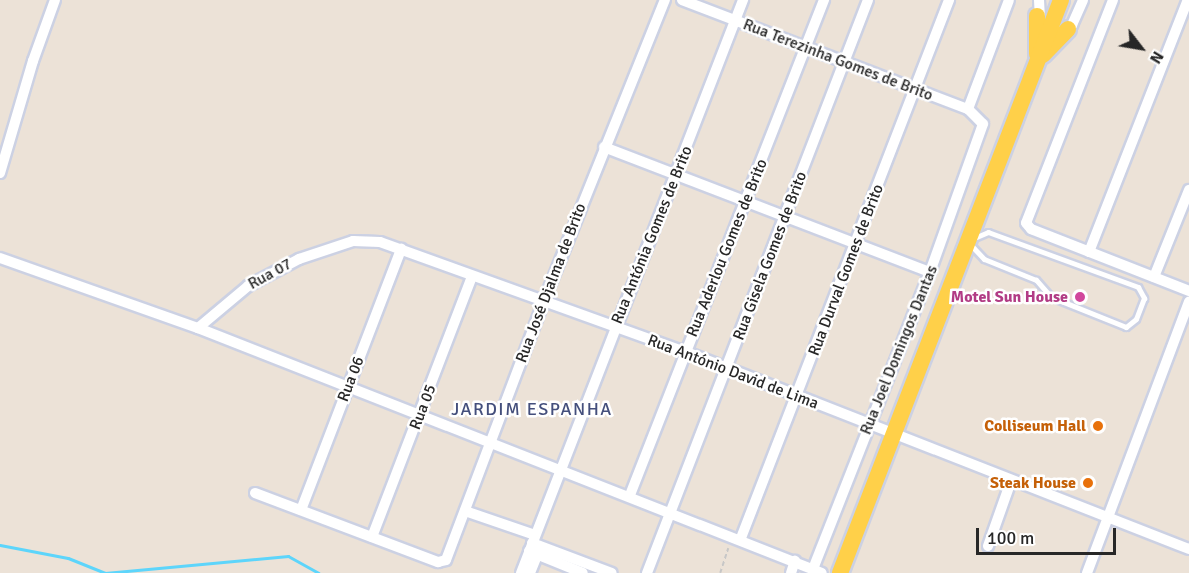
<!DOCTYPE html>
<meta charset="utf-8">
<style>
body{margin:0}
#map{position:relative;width:1189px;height:573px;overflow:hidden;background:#ece2d7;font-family:Signika,sans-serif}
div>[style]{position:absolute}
.stream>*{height:3px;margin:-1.5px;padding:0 1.5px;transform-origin:1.5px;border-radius:1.5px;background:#5dd5fb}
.path>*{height:1.5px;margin-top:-0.75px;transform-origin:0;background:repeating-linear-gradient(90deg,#c7c7c7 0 4.5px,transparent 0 7.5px)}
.roads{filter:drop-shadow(2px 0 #ccd1e3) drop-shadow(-2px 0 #ccd1e3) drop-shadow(0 2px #ccd1e3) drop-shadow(0 -2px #ccd1e3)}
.service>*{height:5px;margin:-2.5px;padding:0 2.5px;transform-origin:2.5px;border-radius:2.5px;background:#fff}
.minor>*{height:10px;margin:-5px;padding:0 5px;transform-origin:5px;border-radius:5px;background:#fff}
.primary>*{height:16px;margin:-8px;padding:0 8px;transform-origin:8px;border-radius:8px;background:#ffd049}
.dots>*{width:16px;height:16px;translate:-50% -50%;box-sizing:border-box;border:3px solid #fff;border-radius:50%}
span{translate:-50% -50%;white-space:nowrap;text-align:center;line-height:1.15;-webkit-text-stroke:5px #fff;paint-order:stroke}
.street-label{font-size:16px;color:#272727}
.hotel-label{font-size:16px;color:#b23c85;font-weight:700}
.right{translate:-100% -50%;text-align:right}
.food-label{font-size:16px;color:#c56008;font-weight:700}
.neighbourhood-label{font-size:18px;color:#444f7c;letter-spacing:1.5px}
.north{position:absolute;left:1111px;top:18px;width:60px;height:60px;-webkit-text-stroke:4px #fff;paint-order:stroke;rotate:121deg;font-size:16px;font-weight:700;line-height:24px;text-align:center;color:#272727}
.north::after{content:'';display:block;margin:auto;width:21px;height:27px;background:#272727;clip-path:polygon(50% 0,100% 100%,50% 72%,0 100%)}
.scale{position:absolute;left:976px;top:528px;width:140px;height:27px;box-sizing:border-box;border:3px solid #272727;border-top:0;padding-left:8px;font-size:18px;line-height:21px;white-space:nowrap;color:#272727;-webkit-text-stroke:4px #fff;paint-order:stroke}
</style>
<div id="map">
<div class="stream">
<div style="left:0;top:545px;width:69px;rotate:10.8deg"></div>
<div style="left:68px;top:558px;width:40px;rotate:22deg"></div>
<div style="left:105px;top:573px;width:184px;rotate:-5.3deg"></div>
<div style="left:288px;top:556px;width:35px;rotate:29deg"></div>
</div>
<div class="path">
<div style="left:720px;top:573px;width:26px;rotate:-72deg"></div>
</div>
<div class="roads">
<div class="service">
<div style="left:988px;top:232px;width:160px;rotate:20.1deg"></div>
<div style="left:1138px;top:287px;width:13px;rotate:61deg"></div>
<div style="left:1144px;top:298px;width:22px;rotate:111deg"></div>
<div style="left:1136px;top:319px;width:13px;rotate:141deg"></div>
<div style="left:1126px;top:327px;width:81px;rotate:-158.2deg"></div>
<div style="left:1051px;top:297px;width:23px;rotate:-131deg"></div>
<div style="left:1036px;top:280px;width:56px;rotate:-158deg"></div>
<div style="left:984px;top:259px;width:25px;rotate:-133deg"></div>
<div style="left:967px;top:241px;width:23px;rotate:-23deg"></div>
</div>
<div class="minor">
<div style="left:682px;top:0;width:306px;rotate:20.9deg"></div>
<div style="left:968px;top:109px;width:21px;rotate:45deg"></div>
<div style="left:983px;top:124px;width:157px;rotate:109.7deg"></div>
<div style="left:930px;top:272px;width:319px;rotate:111.5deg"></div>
<div style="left:1039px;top:0;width:20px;rotate:87deg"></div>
<div style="left:1113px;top:0;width:239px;rotate:111.3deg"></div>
<div style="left:1026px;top:223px;width:8px;rotate:50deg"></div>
<div style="left:1031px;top:229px;width:170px;rotate:21.4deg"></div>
<div style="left:1062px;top:31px;width:12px;rotate:-31deg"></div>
<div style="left:1072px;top:25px;width:27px;rotate:-66deg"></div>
<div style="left:968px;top:109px;width:116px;rotate:-69.4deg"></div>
<div style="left:604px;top:147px;width:349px;rotate:21deg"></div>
<div style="left:0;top:173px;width:117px;rotate:-73.6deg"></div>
<div style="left:33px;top:61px;width:65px;rotate:-70.2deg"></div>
<div style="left:1089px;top:252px;width:271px;rotate:-68.6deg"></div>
<div style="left:0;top:258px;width:210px;rotate:19.5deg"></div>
<div style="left:198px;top:328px;width:670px;rotate:21.44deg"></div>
<div style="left:1154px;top:277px;width:94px;rotate:-68.1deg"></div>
<div style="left:198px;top:328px;width:65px;rotate:-40deg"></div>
<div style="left:248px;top:286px;width:58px;rotate:-27.9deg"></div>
<div style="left:299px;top:259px;width:57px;rotate:-18.4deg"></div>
<div style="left:353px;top:241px;width:27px;rotate:2deg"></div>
<div style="left:380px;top:242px;width:325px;rotate:19.8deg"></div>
<div style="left:686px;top:352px;width:540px;rotate:21.39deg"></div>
<div style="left:255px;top:493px;width:196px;rotate:20.7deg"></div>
<div style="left:438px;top:562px;width:8px;rotate:-14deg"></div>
<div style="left:446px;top:560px;width:275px;rotate:-69.3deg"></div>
<div style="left:543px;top:303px;width:327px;rotate:-68.1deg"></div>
<div style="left:630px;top:495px;width:532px;rotate:-68.6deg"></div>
<div style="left:301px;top:510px;width:280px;rotate:-69deg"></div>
<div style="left:465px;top:511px;width:74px;rotate:18.9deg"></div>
<div style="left:372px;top:537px;width:279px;rotate:-69deg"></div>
<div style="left:741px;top:538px;width:577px;rotate:-68.86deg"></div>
<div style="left:532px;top:543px;width:85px;rotate:20.6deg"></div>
<div style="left:988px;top:546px;width:69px;rotate:-70.5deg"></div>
<div style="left:529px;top:551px;width:58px;rotate:22.2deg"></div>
<div style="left:521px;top:573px;width:615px;rotate:-68.82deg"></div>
<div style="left:530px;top:573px;width:27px;rotate:-68deg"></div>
<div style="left:647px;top:573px;width:614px;rotate:-68.91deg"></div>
<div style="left:791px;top:573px;width:13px;rotate:-72deg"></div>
<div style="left:1087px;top:573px;width:290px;rotate:-69.4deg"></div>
</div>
<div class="primary">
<div style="left:1037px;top:54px;width:38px;rotate:-90deg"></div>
<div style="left:1043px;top:55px;width:36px;rotate:-46deg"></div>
<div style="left:840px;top:573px;width:614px;rotate:-68.91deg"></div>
</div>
</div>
<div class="dots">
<div style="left:1080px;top:297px;background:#d1479c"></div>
<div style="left:1098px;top:426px;background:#e8710a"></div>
<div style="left:1088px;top:483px;background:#e8710a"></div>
</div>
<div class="street-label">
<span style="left:838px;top:60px;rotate:21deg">Rua Terezinha Gomes de Brito</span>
<span style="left:652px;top:235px;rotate:-68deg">Rua Antónia Gomes de Brito</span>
<span style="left:727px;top:248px;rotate:-68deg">Rua Aderlou Gomes de Brito</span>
<span style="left:770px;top:256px;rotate:-69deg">Rua Gisela Gomes de Brito</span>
<span style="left:846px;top:270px;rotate:-69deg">Rua Durval Gomes de Brito</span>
<span style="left:270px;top:274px;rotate:-29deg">Rua 07</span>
<span style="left:551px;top:283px;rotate:-69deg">Rua José Djalma de Brito</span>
<span style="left:899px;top:350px;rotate:-68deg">Rua Joel Domingos Dantas</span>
<span style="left:733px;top:372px;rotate:21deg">Rua António David de Lima</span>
<span style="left:351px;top:379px;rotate:-69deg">Rua 06</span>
<span style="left:423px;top:407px;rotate:-69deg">Rua 05</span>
</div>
<div class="hotel-label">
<span class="right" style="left:1068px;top:297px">Motel Sun House</span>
</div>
<div class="food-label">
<span class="right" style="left:1086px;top:426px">Colliseum Hall</span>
<span class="right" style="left:1076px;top:483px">Steak House</span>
</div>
<div class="neighbourhood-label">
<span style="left:532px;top:409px">JARDIM ESPANHA</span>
</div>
<div class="north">N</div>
<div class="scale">100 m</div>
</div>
